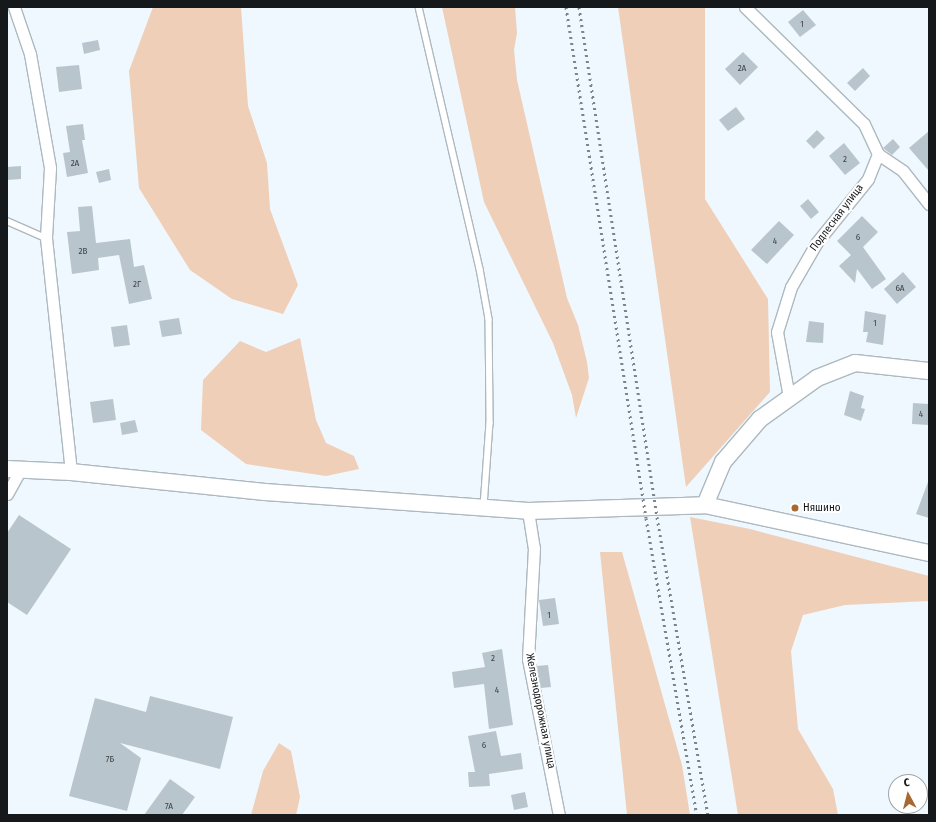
<!DOCTYPE html>
<meta charset="utf-8">
<style>
body{margin:0}
#map{position:relative;width:936px;height:822px;overflow:hidden;background:#eef8fe;font-family:"Fira Sans Condensed",sans-serif}
div>[style]{position:absolute}
.green>*{inset:0;background:#efcfb8}
.building>*{inset:0;background:#b9c5cc}
.roads{filter:drop-shadow(1px 0 #adb9c0) drop-shadow(-1px 0 #adb9c0) drop-shadow(0 1px #adb9c0) drop-shadow(0 -1px #adb9c0)}
.lane>*{height:5.5px;margin:-2.75px;padding:0 2.75px;transform-origin:2.75px;border-radius:2.75px;background:#fff}
.street>*{height:11px;margin:-5.5px;padding:0 5.5px;transform-origin:5.5px;border-radius:5.5px;background:#fff}
.secondary>*{height:16px;margin:-8px;padding:0 8px;transform-origin:8px;border-radius:8px;background:#fff}
.rail>*{height:3px;margin-top:-1.5px;transform-origin:0;background:repeating-linear-gradient(90deg,#7d8488 0 2px,transparent 0 6px)}
.dots>*{width:11px;height:11px;translate:-50% -50%;box-sizing:border-box;border:2px solid #fff;border-radius:50%}
span{translate:-50% -50%;white-space:nowrap;text-align:center;line-height:1.15;-webkit-text-stroke:4px #fff;paint-order:stroke}
.number-label{font-size:9px;color:#3e4447}
.number-label span{-webkit-text-stroke-width:0}
.street-label{font-size:11px;color:#15191b}
.poi-label{font-size:11px;color:#15191b}
.left{translate:0 -50%;text-align:left}
.frame{position:absolute;inset:0;border:8px solid #15191b;pointer-events:none}
.north{position:absolute;left:888px;top:774px;width:40px;height:40px;box-sizing:border-box;background:#fff;border:1px solid #a1a3a4;border-radius:50%;rotate:353deg;font-size:11px;font-weight:700;line-height:16px;text-align:center;color:#15191b}
.north::after{content:'';display:block;margin:auto;width:14px;height:18px;background:#a86831;clip-path:polygon(50% 0,100% 100%,50% 72%,0 100%)}
</style>
<div id="map">
<div class="green">
<div style="clip-path:polygon(153px 7px,241px 7px,248px 106px,267px 163px,270px 209px,298px 285px,283px 314px,232px 299px,190px 270px,139px 188px,129px 71px)"></div>
<div style="clip-path:polygon(442px 7px,515px 7px,517px 33px,514px 50px,517px 80px,567px 298px,578px 325px,587px 362px,589px 378px,576px 418px,572px 395px,553px 343px,484px 202px)"></div>
<div style="clip-path:polygon(618px 7px,705px 7px,705px 199px,768px 299px,770px 392px,686px 487px)"></div>
<div style="clip-path:polygon(300px 338px,316px 420px,326px 443px,354px 456px,359px 469px,326px 476px,246px 464px,201px 430px,203px 380px,240px 341px,266px 352px)"></div>
<div style="clip-path:polygon(690px 517px,750px 529px,929px 576px,929px 601px,845px 605px,803px 615px,791px 651px,798px 729px,833px 789px,838px 815px,738px 815px)"></div>
<div style="clip-path:polygon(600px 552px,622px 552px,682px 765px,690px 815px,627px 815px)"></div>
<div style="clip-path:polygon(279px 743px,291px 751px,300px 797px,296px 815px,251px 815px,263px 771px)"></div>
</div>
<div class="building">
<div style="clip-path:polygon(803px 10px,816px 25px,800px 37px,788px 22px)"></div>
<div style="clip-path:polygon(98px 40px,100px 50px,84px 54px,82px 43px)"></div>
<div style="clip-path:polygon(743px 52px,758px 67px,740px 85px,725px 69px)"></div>
<div style="clip-path:polygon(79px 65px,82px 89px,59px 92px,56px 67px)"></div>
<div style="clip-path:polygon(863px 68px,870px 76px,855px 91px,847px 83px)"></div>
<div style="clip-path:polygon(736px 107px,745px 119px,728px 131px,719px 120px)"></div>
<div style="clip-path:polygon(83px 124px,85px 140px,82px 140px,88px 173px,67px 177px,63px 153px,70px 152px,66px 126px)"></div>
<div style="clip-path:polygon(817px 130px,825px 138px,814px 149px,806px 141px)"></div>
<div style="clip-path:polygon(929px 131px,929px 171px,909px 148px)"></div>
<div style="clip-path:polygon(893px 139px,900px 147px,892px 155px,883px 148px)"></div>
<div style="clip-path:polygon(844px 143px,860px 163px,845px 175px,829px 156px)"></div>
<div style="clip-path:polygon(21px 166px,21px 179px,7px 180px,7px 167px)"></div>
<div style="clip-path:polygon(109px 169px,111px 180px,99px 183px,96px 172px)"></div>
<div style="clip-path:polygon(808px 199px,819px 212px,811px 219px,800px 206px)"></div>
<div style="clip-path:polygon(92px 206px,96px 243px,130px 239px,134px 267px,144px 265px,152px 299px,129px 304px,119px 255px,98px 258px,99px 270px,72px 274px,67px 232px,80px 231px,78px 207px)"></div>
<div style="clip-path:polygon(862px 216px,878px 232px,863px 247px,886px 279px,872px 289px,857px 269px,855px 283px,839px 266px,851px 255px,837px 241px)"></div>
<div style="clip-path:polygon(779px 221px,794px 235px,767px 264px,751px 250px)"></div>
<div style="clip-path:polygon(903px 272px,916px 287px,897px 304px,884px 289px)"></div>
<div style="clip-path:polygon(865px 311px,886px 315px,883px 345px,866px 342px,868px 332px,863px 332px)"></div>
<div style="clip-path:polygon(179px 318px,182px 334px,162px 337px,159px 321px)"></div>
<div style="clip-path:polygon(809px 321px,824px 323px,823px 343px,806px 342px)"></div>
<div style="clip-path:polygon(127px 325px,130px 345px,114px 347px,111px 327px)"></div>
<div style="clip-path:polygon(850px 391px,864px 396px,861px 408px,865px 409px,861px 421px,844px 415px)"></div>
<div style="clip-path:polygon(113px 399px,116px 420px,93px 423px,90px 402px)"></div>
<div style="clip-path:polygon(913px 403px,929px 404px,929px 425px,912px 424px)"></div>
<div style="clip-path:polygon(135px 420px,138px 432px,122px 435px,120px 423px)"></div>
<div style="clip-path:polygon(928px 482px,929px 483px,929px 518px,916px 514px)"></div>
<div style="clip-path:polygon(19px 515px,71px 549px,27px 615px,7px 602px,7px 533px)"></div>
<div style="clip-path:polygon(555px 598px,559px 624px,543px 626px,539px 600px)"></div>
<div style="clip-path:polygon(502px 649px,513px 725px,489px 729px,484px 684px,454px 688px,452px 672px,485px 667px,482px 653px)"></div>
<div style="clip-path:polygon(548px 665px,551px 687px,541px 688px,537px 666px)"></div>
<div style="clip-path:polygon(150px 696px,233px 717px,220px 769px,120px 743px,141px 758px,127px 811px,69px 796px,95px 698px,146px 712px)"></div>
<div style="clip-path:polygon(496px 731px,501px 756px,521px 753px,523px 769px,489px 774px,490px 786px,469px 787px,468px 772px,475px 772px,468px 736px)"></div>
<div style="clip-path:polygon(170px 779px,195px 797px,182px 815px,144px 815px)"></div>
<div style="clip-path:polygon(525px 792px,528px 807px,514px 810px,511px 795px)"></div>
</div>
<div class="roads">
<div class="lane">
<div style="left:419px;top:7px;width:269px;rotate:76.9deg"></div>
<div style="left:480px;top:269px;width:51px;rotate:79.8deg"></div>
<div style="left:489px;top:319px;width:104px;rotate:89.4deg"></div>
<div style="left:490px;top:423px;width:84px;rotate:94.1deg"></div>
<div style="left:7px;top:221px;width:43px;rotate:23.6deg"></div>
</div>
<div class="street">
<div style="left:14px;top:7px;width:50px;rotate:71.2deg"></div>
<div style="left:30px;top:54px;width:116px;rotate:80deg"></div>
<div style="left:50px;top:168px;width:70px;rotate:93.3deg"></div>
<div style="left:46px;top:238px;width:235px;rotate:83.9deg"></div>
<div style="left:745px;top:7px;width:167px;rotate:44.5deg"></div>
<div style="left:864px;top:124px;width:33px;rotate:65deg"></div>
<div style="left:878px;top:154px;width:27px;rotate:112deg"></div>
<div style="left:868px;top:179px;width:81px;rotate:129deg"></div>
<div style="left:817px;top:242px;width:52px;rotate:120deg"></div>
<div style="left:791px;top:287px;width:47px;rotate:107.3deg"></div>
<div style="left:777px;top:332px;width:66px;rotate:79.5deg"></div>
<div style="left:878px;top:154px;width:30px;rotate:34deg"></div>
<div style="left:903px;top:171px;width:42px;rotate:51.8deg"></div>
<div style="left:7px;top:494px;width:29px;rotate:-61deg"></div>
<div style="left:528px;top:511px;width:37px;rotate:81deg"></div>
<div style="left:534px;top:548px;width:111px;rotate:93.1deg"></div>
<div style="left:528px;top:659px;width:159px;rotate:78.8deg"></div>
</div>
<div class="secondary">
<div style="left:7px;top:469px;width:64px;rotate:2.7deg"></div>
<div style="left:71px;top:472px;width:195px;rotate:5.9deg"></div>
<div style="left:265px;top:492px;width:264px;rotate:4.1deg"></div>
<div style="left:528px;top:511px;width:177px;rotate:-1.9deg"></div>
<div style="left:705px;top:505px;width:229px;rotate:12.1deg"></div>
<div style="left:705px;top:505px;width:47px;rotate:-67.3deg"></div>
<div style="left:723px;top:462px;width:57px;rotate:-49.3deg"></div>
<div style="left:760px;top:419px;width:70px;rotate:-35.7deg"></div>
<div style="left:817px;top:378px;width:41px;rotate:-21.5deg"></div>
<div style="left:855px;top:363px;width:74px;rotate:6.2deg"></div>
</div>
</div>
<div class="rail">
<div style="left:566px;top:7px;width:517px;rotate:81.1deg"></div>
<div style="left:646px;top:518px;width:301px;rotate:80.3deg"></div>
<div style="left:579px;top:7px;width:516px;rotate:81.3deg"></div>
<div style="left:657px;top:517px;width:302px;rotate:80.3deg"></div>
</div>
<div class="dots">
<div style="left:795px;top:508px;background:#a86831"></div>
</div>
<div class="number-label">
<span style="left:802px;top:24px">1</span>
<span style="left:742px;top:68px">2А</span>
<span style="left:845px;top:159px">2</span>
<span style="left:75px;top:163px">2А</span>
<span style="left:858px;top:237px">6</span>
<span style="left:775px;top:241px">4</span>
<span style="left:83px;top:251px">2В</span>
<span style="left:137px;top:284px">2Г</span>
<span style="left:900px;top:288px">6А</span>
<span style="left:875px;top:323px">1</span>
<span style="left:921px;top:414px">4</span>
<span style="left:549px;top:615px">1</span>
<span style="left:493px;top:658px">2</span>
<span style="left:497px;top:690px">4</span>
<span style="left:484px;top:745px">6</span>
<span style="left:110px;top:759px">7Б</span>
<span style="left:169px;top:806px">7А</span>
</div>
<div class="street-label">
<span style="left:837px;top:218px;rotate:-53deg">Подлесная улица</span>
<span style="left:540px;top:711px;rotate:79deg">Железнодорожная улица</span>
</div>
<div class="poi-label">
<span class="left" style="left:803px;top:508px">Няшино</span>
</div>
<div class="frame"></div>
<div class="north">С</div>
</div>
